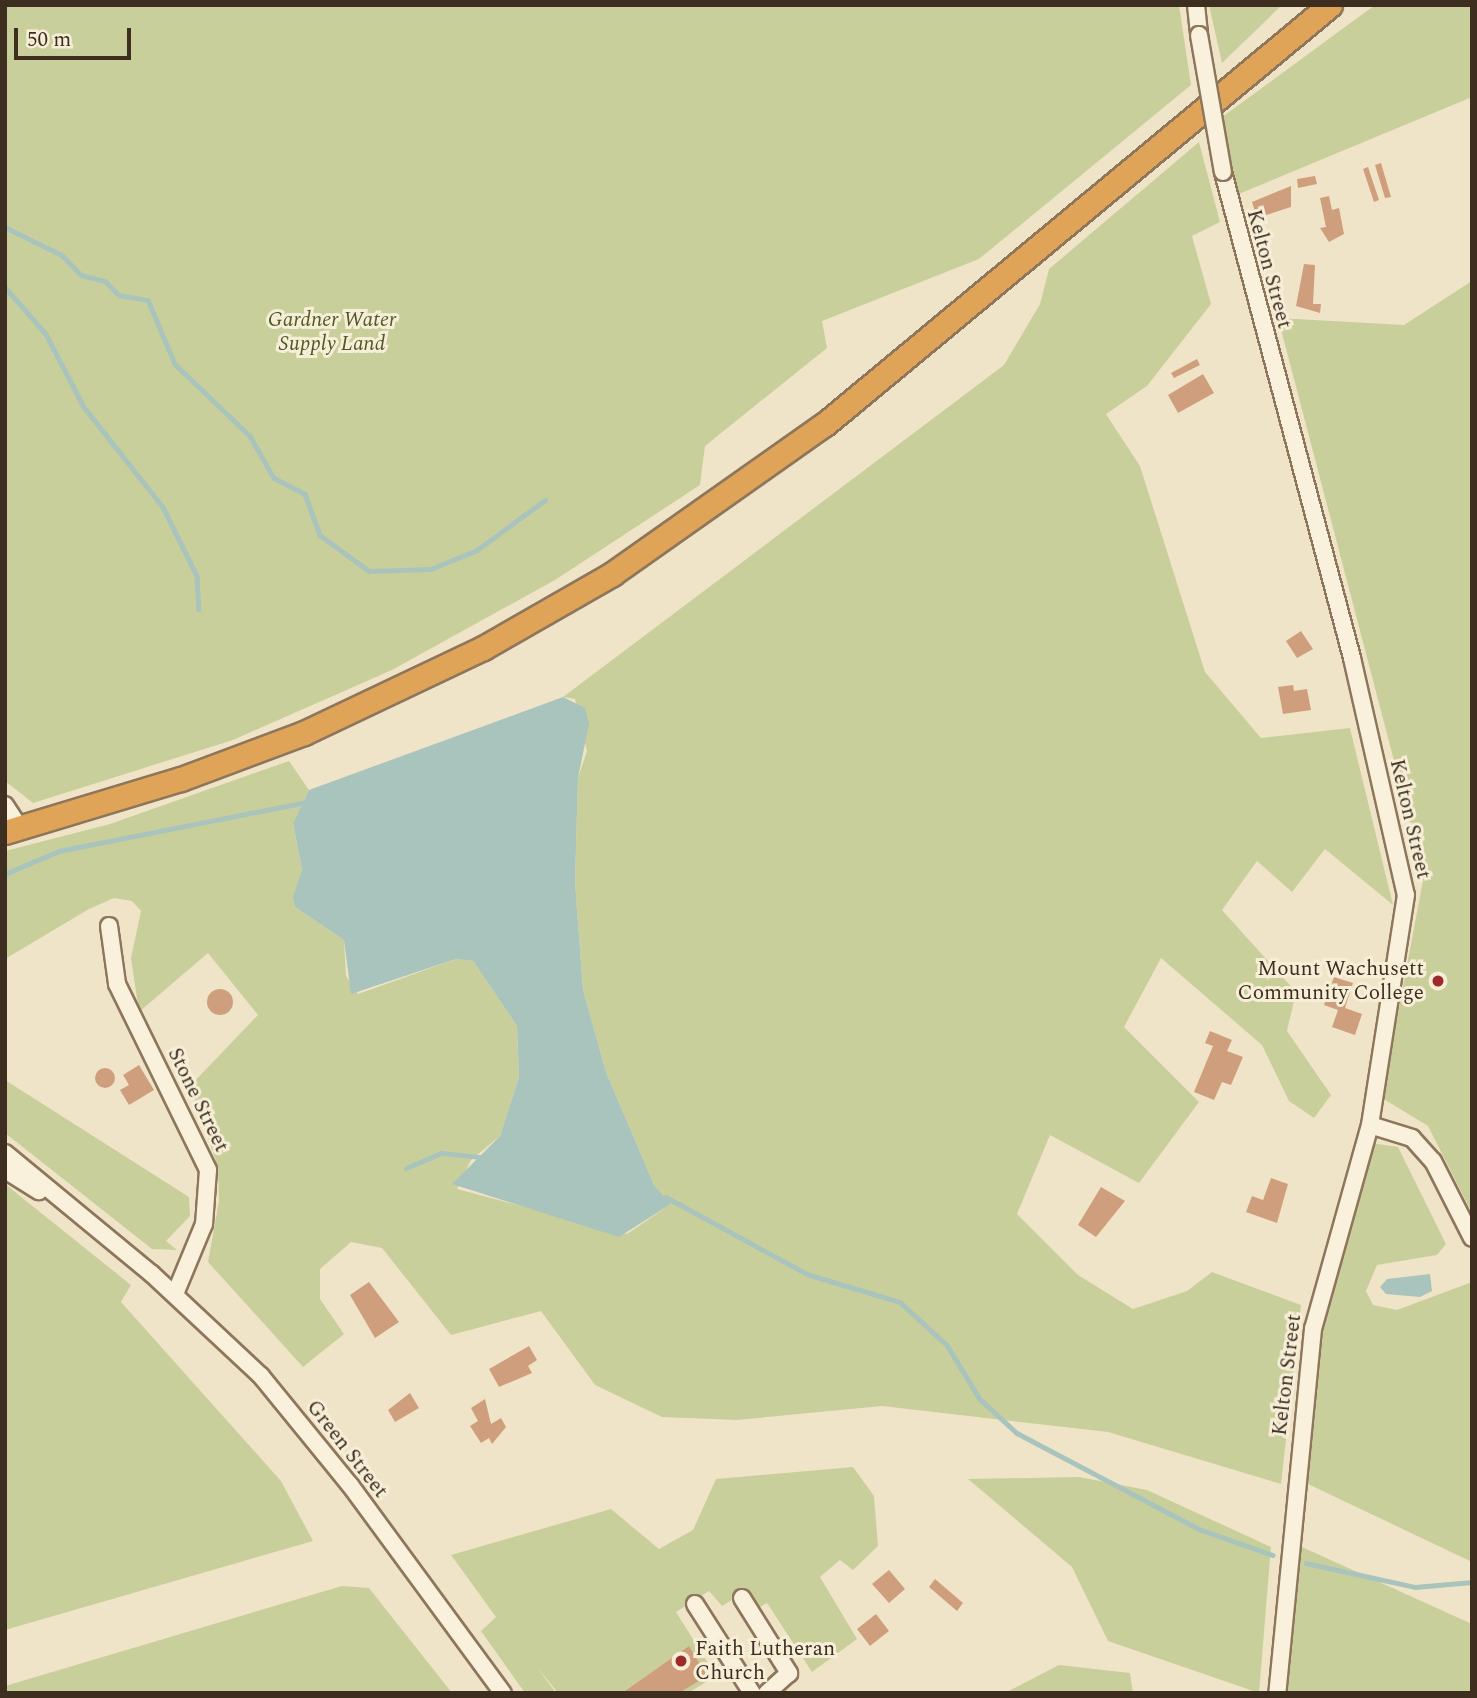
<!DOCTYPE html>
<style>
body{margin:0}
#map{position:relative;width:1477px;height:1698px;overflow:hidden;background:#f0e4c8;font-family:Spectral,serif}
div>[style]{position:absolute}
.green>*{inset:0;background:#c9cf9b}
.water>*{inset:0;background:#a9c4bc}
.stream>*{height:4.5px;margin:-2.25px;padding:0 2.25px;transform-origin:2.25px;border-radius:2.25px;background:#a9c4bc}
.building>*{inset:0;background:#cf9f7d}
.round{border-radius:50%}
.roads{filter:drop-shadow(2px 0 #8d765c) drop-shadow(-2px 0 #8d765c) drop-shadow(0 2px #8d765c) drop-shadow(0 -2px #8d765c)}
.minor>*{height:16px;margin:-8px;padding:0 8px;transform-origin:8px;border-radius:8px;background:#faf1dc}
.highway>*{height:23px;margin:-11.5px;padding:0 11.5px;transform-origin:11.5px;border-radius:11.5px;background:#e0a458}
.bridges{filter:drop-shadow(2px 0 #8d765c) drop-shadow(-2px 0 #8d765c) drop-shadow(0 2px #8d765c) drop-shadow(0 -2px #8d765c)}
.minor-bridge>*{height:16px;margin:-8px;padding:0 8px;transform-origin:8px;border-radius:8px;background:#faf1dc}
.dots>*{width:19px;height:19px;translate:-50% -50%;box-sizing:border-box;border:4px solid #f7eed8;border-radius:50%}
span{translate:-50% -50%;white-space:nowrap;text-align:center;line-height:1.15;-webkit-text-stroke:6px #f7eed8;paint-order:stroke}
.street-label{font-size:21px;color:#3d2e20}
.park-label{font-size:21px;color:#4d5a26;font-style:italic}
.poi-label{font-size:21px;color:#3d2e20}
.right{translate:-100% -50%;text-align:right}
.left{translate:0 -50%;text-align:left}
.frame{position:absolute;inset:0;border:7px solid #3d2e20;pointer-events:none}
.scale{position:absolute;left:14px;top:28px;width:117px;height:32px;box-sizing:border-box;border:4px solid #3d2e20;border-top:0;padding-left:9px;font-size:21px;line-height:24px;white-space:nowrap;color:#3d2e20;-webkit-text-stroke:5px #f7eed8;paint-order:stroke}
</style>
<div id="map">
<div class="green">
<div style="clip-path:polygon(5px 5px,1179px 5px,1191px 85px,979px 259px,822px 321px,827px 348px,705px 446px,700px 485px,555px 580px,392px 670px,233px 740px,33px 803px,5px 781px)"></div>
<div style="clip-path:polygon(1209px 5px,1282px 5px,1222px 63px)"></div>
<div style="clip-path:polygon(1375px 5px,1472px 5px,1472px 97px,1229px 198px,1214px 123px)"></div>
<div style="clip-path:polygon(1199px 142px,1220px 222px,1192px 236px,1211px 304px,1147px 386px,1106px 414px,1140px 466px,1205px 672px,1261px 738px,1350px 728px,1393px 905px,1325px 849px,1292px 892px,1257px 861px,1222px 910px,1296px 992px,1287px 1031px,1331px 1095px,1314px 1118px,1289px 1101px,1262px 1045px,1161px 958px,1124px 1027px,1199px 1102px,1139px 1183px,1050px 1135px,1017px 1214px,1078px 1275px,1133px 1309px,1187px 1291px,1212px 1272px,1301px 1305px,1281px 1484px,1108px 1432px,882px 1406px,737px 1420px,662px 1417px,595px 1385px,541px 1311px,451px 1335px,382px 1248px,351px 1242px,320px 1269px,320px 1299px,344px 1334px,303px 1367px,208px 1262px,219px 1201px,218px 1167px,190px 1086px,258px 1015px,208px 953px,139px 1012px,131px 958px,141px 911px,132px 901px,114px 898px,89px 909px,5px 959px,5px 851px,110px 824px,289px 761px,309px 790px,293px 823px,302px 870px,295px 907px,344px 940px,346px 976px,358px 994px,456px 959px,473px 961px,517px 1026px,519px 1077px,500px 1136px,471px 1160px,457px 1189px,627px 1234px,671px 1204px,654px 1185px,606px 1072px,583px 990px,575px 882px,578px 778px,587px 751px,575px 699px,563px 697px,1004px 365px,1040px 304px,1049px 269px)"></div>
<div style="clip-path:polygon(1472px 281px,1472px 1213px,1428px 1126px,1382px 1098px,1424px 875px,1278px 318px,1404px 325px)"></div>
<div style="clip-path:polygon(5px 1080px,189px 1197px,190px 1216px,166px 1241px,177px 1250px,152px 1249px,5px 1133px)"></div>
<div style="clip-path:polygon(1371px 1143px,1398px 1147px,1446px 1244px,1437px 1255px,1377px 1265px,1366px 1291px,1373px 1305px,1397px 1310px,1472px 1282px,1472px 1562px,1308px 1484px,1323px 1333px)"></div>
<div style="clip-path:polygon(5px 1184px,131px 1285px,121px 1302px,281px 1481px,313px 1541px,5px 1630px)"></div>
<div style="clip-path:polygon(853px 1467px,874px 1496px,878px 1546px,853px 1570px,840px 1560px,820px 1577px,857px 1639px,812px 1672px,767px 1603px,758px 1608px,745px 1592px,722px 1606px,709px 1591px,676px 1612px,716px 1676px,688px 1693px,679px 1693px,688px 1647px,622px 1693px,558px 1693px,537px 1667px,556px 1693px,525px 1693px,481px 1631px,496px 1617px,451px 1555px,611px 1509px,659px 1549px,693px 1530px,716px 1479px)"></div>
<div style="clip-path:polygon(1079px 1477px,1147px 1490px,1271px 1547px,1259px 1693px,1108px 1641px,1072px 1567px,968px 1479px)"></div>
<div style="clip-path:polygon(1302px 1547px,1472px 1624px,1472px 1693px,1287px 1693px)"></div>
<div style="clip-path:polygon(342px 1586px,369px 1588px,452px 1693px,5px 1693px,5px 1686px)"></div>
<div style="clip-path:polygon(1059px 1665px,1130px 1673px,1133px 1693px,1005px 1693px)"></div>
</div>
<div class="water">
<div style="clip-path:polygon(563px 697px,585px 708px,589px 724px,578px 778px,575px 882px,583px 990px,606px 1072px,654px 1185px,671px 1204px,619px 1237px,452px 1184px,500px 1136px,519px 1077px,517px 1026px,473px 961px,456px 959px,351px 994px,344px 940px,295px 907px,293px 897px,302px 870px,293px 823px,309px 790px)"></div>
<div style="clip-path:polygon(1430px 1274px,1432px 1291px,1420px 1297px,1386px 1294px,1380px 1287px,1387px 1279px)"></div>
</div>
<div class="stream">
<div style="left:5px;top:227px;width:64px;rotate:26.2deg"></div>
<div style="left:62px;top:255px;width:28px;rotate:46deg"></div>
<div style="left:81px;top:275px;width:25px;rotate:14deg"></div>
<div style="left:105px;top:281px;width:20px;rotate:45deg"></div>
<div style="left:119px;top:295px;width:29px;rotate:10deg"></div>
<div style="left:148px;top:300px;width:69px;rotate:67.1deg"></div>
<div style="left:175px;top:364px;width:104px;rotate:43.8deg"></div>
<div style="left:250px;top:436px;width:48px;rotate:60.3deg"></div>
<div style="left:274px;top:478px;width:35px;rotate:27deg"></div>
<div style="left:305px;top:494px;width:44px;rotate:69.9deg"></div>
<div style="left:320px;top:535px;width:61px;rotate:36.3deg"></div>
<div style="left:369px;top:571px;width:62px;rotate:-1.8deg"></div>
<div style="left:431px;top:569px;width:50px;rotate:-22.4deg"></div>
<div style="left:477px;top:550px;width:84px;rotate:-36.3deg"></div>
<div style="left:5px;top:287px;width:62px;rotate:48.9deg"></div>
<div style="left:46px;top:334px;width:82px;rotate:62.5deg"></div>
<div style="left:84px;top:407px;width:127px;rotate:51.7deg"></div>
<div style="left:163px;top:507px;width:77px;rotate:63.8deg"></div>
<div style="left:197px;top:576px;width:33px;rotate:87deg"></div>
<div style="left:5px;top:874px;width:59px;rotate:-23.1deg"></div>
<div style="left:59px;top:851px;width:252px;rotate:-11.2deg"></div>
<div style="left:406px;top:1168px;width:39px;rotate:-23deg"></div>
<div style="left:442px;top:1153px;width:39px;rotate:6deg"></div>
<div style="left:666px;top:1197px;width:161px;rotate:28.6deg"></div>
<div style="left:807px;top:1274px;width:97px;rotate:16.8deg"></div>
<div style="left:900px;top:1302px;width:64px;rotate:42.5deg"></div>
<div style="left:947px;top:1345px;width:63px;rotate:58.6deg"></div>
<div style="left:980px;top:1399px;width:50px;rotate:42.6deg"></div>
<div style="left:1017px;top:1433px;width:206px;rotate:27.8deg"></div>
<div style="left:1199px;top:1529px;width:78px;rotate:19.4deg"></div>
<div style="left:1306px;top:1563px;width:112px;rotate:12.4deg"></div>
<div style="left:1415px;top:1587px;width:57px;rotate:-5deg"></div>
</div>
<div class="building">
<div style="clip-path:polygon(1381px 163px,1391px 197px,1385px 198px,1375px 165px)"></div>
<div style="clip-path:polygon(1368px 167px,1379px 200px,1374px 202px,1363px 169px)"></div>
<div style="clip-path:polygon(1315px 176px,1317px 184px,1298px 188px,1297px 179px)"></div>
<div style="clip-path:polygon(1291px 186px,1291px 207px,1257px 218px,1252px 202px)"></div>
<div style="clip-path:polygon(1329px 196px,1332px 210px,1339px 208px,1344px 234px,1329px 242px,1320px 228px,1326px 227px,1320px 198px)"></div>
<div style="clip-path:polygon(1304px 264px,1315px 265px,1313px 304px,1321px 304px,1320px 313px,1296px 306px)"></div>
<div style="clip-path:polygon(1197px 359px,1200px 365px,1174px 378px,1171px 373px)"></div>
<div style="clip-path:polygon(1203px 374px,1214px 393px,1178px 413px,1168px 395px)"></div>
<div style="clip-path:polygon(1301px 631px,1313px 649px,1297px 658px,1286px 641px)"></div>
<div style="clip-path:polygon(1293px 685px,1294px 691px,1307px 689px,1311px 710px,1283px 714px,1278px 687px)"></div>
<div style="clip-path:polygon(1334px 977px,1353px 983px,1345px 1008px,1362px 1014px,1355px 1035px,1332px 1027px,1338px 1010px,1324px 1005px)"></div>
<div class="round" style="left:207px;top:989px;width:26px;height:26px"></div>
<div style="clip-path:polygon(1210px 1031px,1232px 1040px,1227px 1051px,1243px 1057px,1231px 1085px,1222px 1082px,1214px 1100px,1194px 1092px,1213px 1046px,1205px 1043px)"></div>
<div style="clip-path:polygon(139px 1065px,154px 1090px,129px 1105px,120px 1090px,129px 1085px,123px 1075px)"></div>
<div class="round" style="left:95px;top:1068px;width:20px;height:20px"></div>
<div style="clip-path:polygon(1271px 1178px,1288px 1184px,1277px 1223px,1246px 1212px,1252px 1196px,1263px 1200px)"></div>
<div style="clip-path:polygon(1101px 1187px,1125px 1201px,1096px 1237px,1078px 1225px)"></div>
<div style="clip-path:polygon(369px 1282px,399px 1322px,375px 1338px,350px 1295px)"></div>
<div style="clip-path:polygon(529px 1346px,537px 1360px,528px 1366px,532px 1373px,499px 1387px,489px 1369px)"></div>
<div style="clip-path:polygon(410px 1393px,419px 1408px,395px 1422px,388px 1410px)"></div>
<div style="clip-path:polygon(485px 1399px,491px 1424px,501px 1418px,506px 1427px,492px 1444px,489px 1438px,481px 1443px,470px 1426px,478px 1421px,471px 1408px)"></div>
<div style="clip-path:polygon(889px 1570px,905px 1589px,889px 1603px,872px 1584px)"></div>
<div style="clip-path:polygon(935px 1579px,963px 1603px,957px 1611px,929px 1587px)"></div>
<div style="clip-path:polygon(876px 1614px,889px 1631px,870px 1646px,857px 1629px)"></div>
<div style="clip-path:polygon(689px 1646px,707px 1676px,679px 1693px,622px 1693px)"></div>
</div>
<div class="roads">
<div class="minor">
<div style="left:1196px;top:5px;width:30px;rotate:84deg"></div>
<div style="left:1223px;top:172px;width:503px;rotate:75.13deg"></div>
<div style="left:1352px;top:658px;width:243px;rotate:77.2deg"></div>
<div style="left:1406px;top:895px;width:233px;rotate:98.9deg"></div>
<div style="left:1370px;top:1125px;width:212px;rotate:105.6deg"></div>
<div style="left:1313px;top:1329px;width:366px;rotate:95.6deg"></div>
<div style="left:5px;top:805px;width:27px;rotate:57deg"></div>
<div style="left:109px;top:926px;width:59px;rotate:82.1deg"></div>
<div style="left:117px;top:984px;width:207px;rotate:63.9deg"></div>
<div style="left:208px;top:1170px;width:54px;rotate:94.2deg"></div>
<div style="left:204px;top:1224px;width:76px;rotate:112.5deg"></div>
<div style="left:1370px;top:1125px;width:44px;rotate:17.2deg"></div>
<div style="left:1412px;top:1138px;width:31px;rotate:48deg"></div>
<div style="left:1433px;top:1161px;width:86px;rotate:63.1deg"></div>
<div style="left:5px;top:1153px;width:190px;rotate:39.5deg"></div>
<div style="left:152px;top:1274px;width:149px;rotate:43.1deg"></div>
<div style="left:261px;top:1376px;width:141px;rotate:50.8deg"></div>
<div style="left:350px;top:1485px;width:258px;rotate:53.7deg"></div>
<div style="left:5px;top:1170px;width:40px;rotate:32deg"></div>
<div style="left:742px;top:1598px;width:89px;rotate:57.9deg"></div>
<div style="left:789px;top:1673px;width:30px;rotate:138deg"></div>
<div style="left:695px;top:1604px;width:106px;rotate:57.4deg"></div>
</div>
<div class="highway">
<div style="left:5px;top:832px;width:184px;rotate:-16.8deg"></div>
<div style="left:181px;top:779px;width:131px;rotate:-20.5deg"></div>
<div style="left:304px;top:733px;width:198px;rotate:-25.4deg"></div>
<div style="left:483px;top:648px;width:149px;rotate:-29.8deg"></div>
<div style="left:612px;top:574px;width:261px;rotate:-35.2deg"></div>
<div style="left:825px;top:424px;width:656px;rotate:-39.68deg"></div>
</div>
</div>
<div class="bridges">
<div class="minor-bridge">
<div style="left:1199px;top:35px;width:139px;rotate:80.1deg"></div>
</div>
</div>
<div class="dots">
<div style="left:1438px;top:981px;background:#9e2a2b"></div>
<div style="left:681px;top:1661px;background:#9e2a2b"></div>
</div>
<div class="street-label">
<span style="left:1269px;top:269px;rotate:75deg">Kelton Street</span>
<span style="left:1410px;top:819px;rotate:77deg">Kelton Street</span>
<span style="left:198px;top:1100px;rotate:64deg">Stone Street</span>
<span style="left:1287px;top:1375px;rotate:-83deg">Kelton Street</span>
<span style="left:347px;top:1449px;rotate:52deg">Green Street</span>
</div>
<div class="park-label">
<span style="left:332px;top:332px">Gardner Water<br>Supply Land</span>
</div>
<div class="poi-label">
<span class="right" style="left:1424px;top:981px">Mount Wachusett<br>Community College</span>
<span class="left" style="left:695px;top:1661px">Faith Lutheran<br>Church</span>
</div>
<div class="frame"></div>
<div class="scale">50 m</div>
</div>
